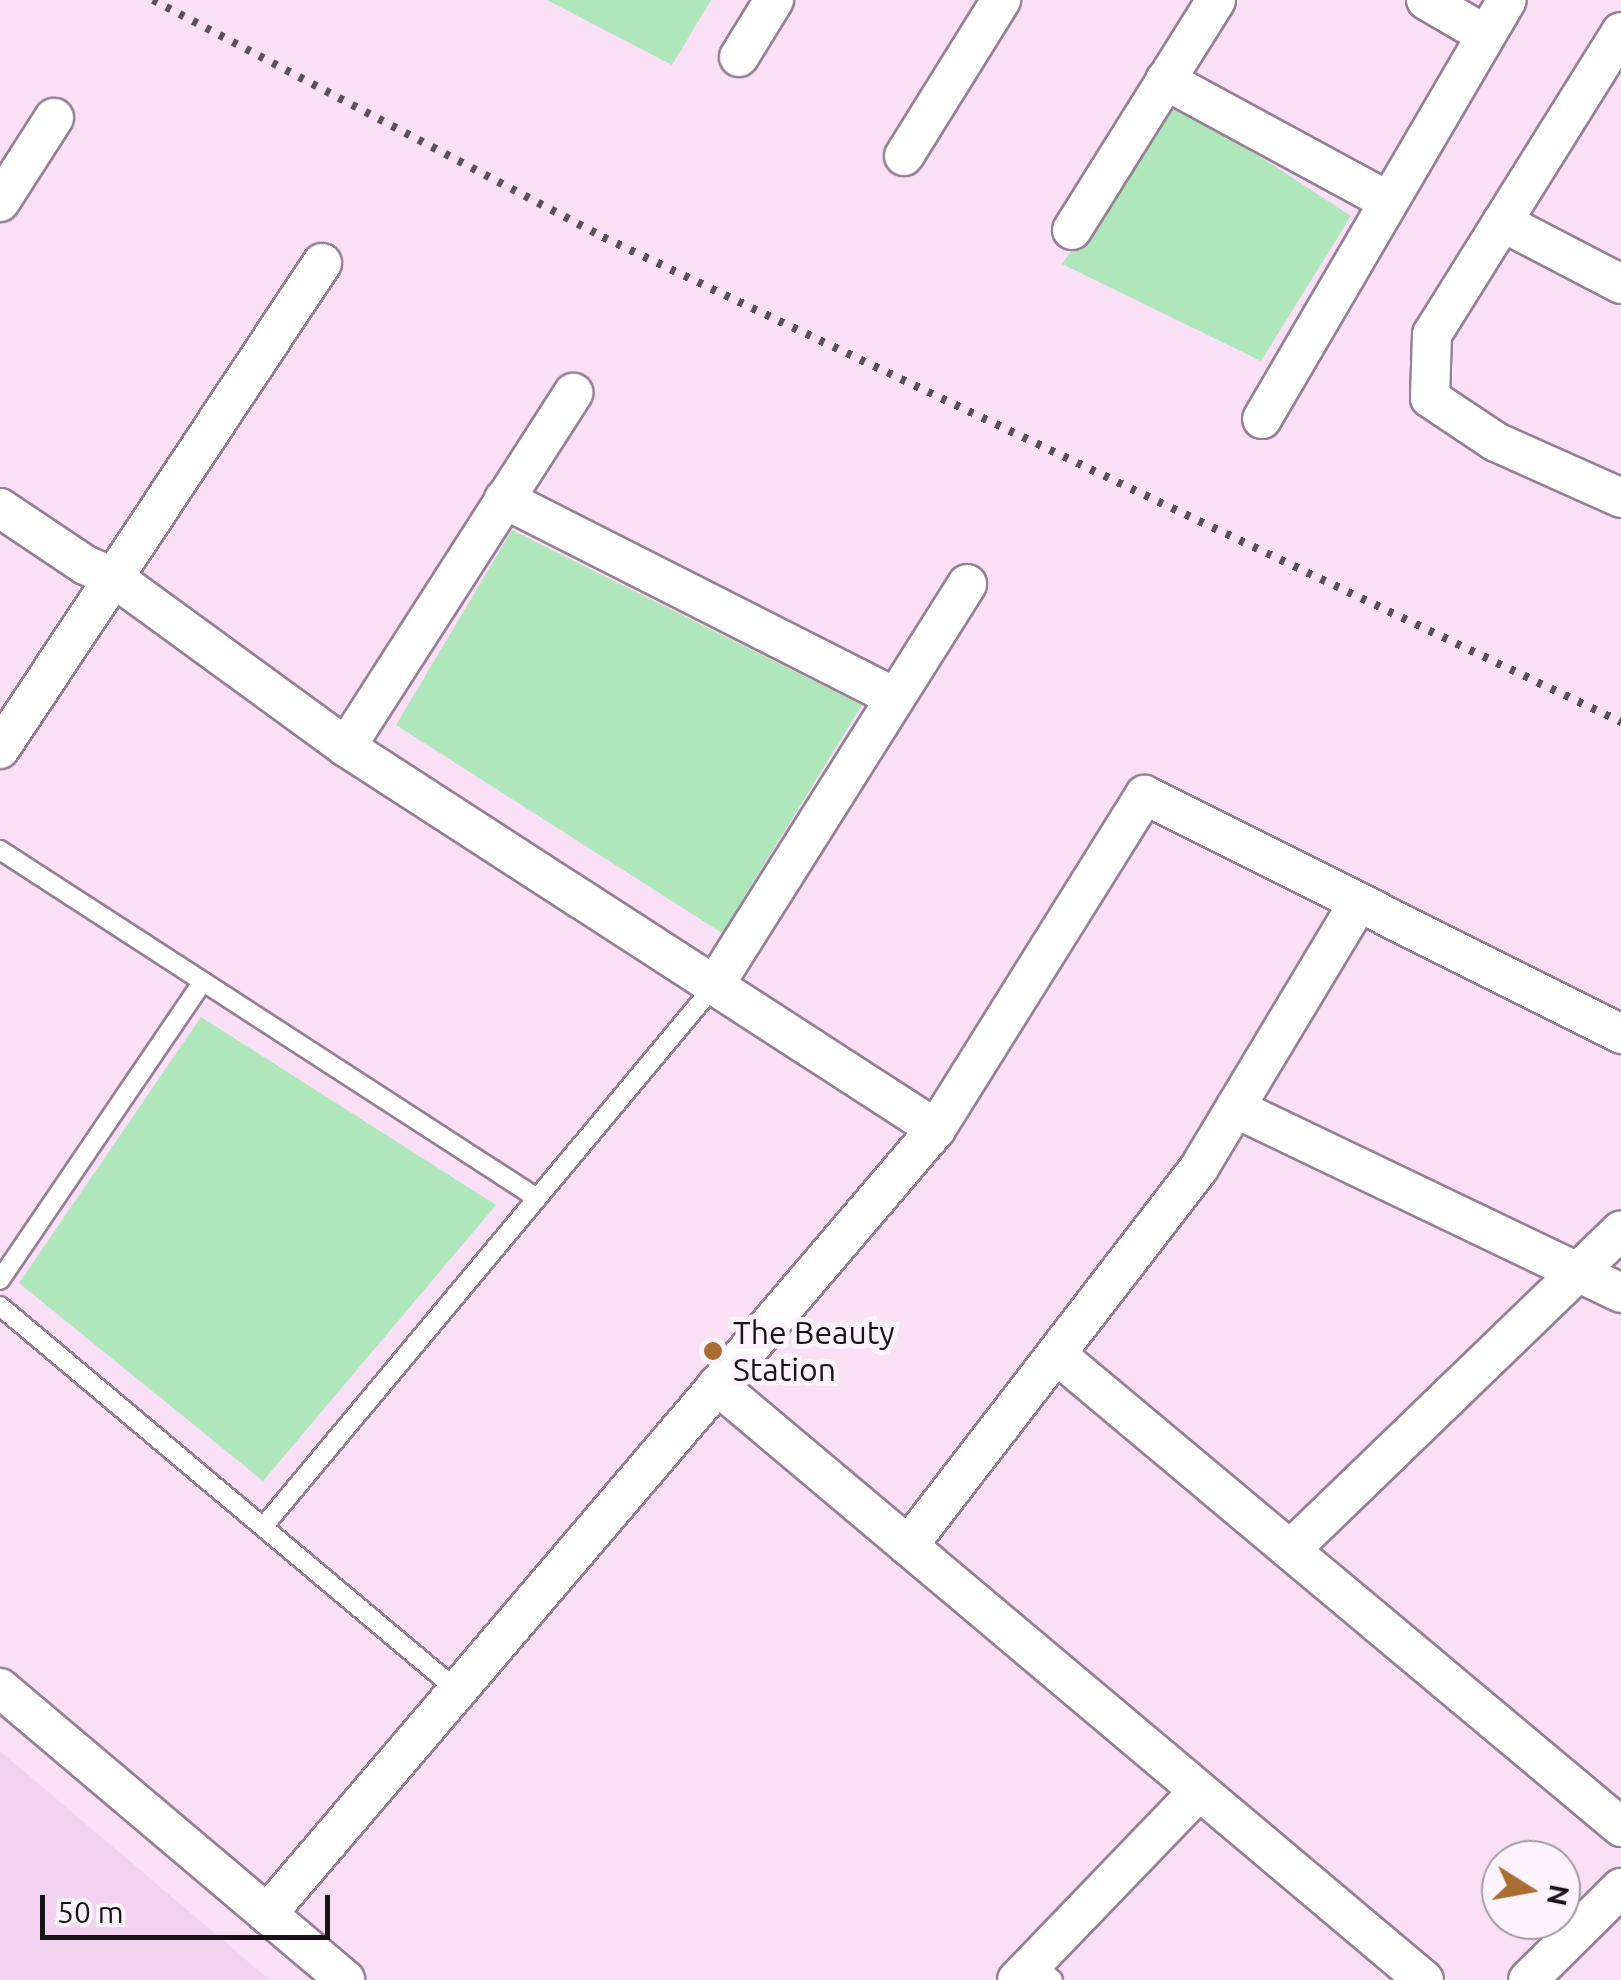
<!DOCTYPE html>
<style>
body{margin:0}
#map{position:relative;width:1621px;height:1980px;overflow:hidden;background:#f9e0f6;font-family:Ubuntu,sans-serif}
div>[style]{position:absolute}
.built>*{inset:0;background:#f2d3ef}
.green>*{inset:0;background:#afe6bc}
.roads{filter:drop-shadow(2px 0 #968094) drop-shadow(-2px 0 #968094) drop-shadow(0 2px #968094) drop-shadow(0 -2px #968094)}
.lane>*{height:18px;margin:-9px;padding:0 9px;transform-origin:9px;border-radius:9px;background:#fff}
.street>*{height:38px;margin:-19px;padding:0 19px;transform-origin:19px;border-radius:19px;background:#fff}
.rail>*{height:8px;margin-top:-4px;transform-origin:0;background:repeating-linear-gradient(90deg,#5c4f5a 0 5px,transparent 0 15px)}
.dots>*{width:28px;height:28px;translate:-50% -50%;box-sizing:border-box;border:5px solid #fdf3fc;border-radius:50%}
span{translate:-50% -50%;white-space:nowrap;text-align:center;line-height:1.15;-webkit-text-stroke:10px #fdf3fc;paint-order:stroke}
.poi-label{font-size:32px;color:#1a1219}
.left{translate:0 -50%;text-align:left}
.north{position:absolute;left:1481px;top:1840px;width:100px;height:100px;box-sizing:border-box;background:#fdf3fc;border:2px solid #a299a1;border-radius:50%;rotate:101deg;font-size:28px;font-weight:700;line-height:40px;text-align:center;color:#1a1219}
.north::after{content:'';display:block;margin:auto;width:35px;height:45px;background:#a96d2f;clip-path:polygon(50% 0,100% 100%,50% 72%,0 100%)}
.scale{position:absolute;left:40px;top:1895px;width:290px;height:45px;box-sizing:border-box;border:5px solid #1a1219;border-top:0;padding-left:12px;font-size:30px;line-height:35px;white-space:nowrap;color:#1a1219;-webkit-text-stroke:8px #fdf3fc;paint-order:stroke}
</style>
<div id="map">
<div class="built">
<div style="clip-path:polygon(0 1751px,270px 1980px,0 1980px)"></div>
</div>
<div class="green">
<div style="clip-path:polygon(547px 0,711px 0,672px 65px)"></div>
<div style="clip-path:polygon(1171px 99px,1351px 216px,1261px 361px,1062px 264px)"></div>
<div style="clip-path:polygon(512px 530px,862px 705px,722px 933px,396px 725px)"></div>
<div style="clip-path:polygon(201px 1017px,496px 1205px,263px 1481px,19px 1283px)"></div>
</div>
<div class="roads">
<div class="lane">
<div style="left:0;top:850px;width:640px;rotate:32.95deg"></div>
<div style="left:0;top:1280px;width:361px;rotate:-55.8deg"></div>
<div style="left:0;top:1306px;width:597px;rotate:40.04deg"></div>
<div style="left:263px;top:1527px;width:704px;rotate:-50.18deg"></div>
<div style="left:1033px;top:1963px;width:26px;rotate:40deg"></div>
</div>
<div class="street">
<div style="left:1426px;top:0;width:69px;rotate:30.3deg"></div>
<div style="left:1621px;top:32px;width:356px;rotate:122deg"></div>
<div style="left:1432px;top:334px;width:64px;rotate:91.8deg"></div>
<div style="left:1430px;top:398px;width:79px;rotate:33.7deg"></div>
<div style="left:1496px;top:442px;width:137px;rotate:24.1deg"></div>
<div style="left:739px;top:57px;width:67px;rotate:-58.4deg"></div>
<div style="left:1165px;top:80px;width:251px;rotate:28.5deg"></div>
<div style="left:904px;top:156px;width:184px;rotate:-58.1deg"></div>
<div style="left:0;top:202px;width:100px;rotate:-57.3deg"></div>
<div style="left:1502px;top:222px;width:134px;rotate:27.5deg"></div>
<div style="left:1072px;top:230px;width:271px;rotate:-57.9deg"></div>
<div style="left:1262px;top:419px;width:485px;rotate:-59.7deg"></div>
<div style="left:504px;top:499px;width:438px;rotate:26.9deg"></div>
<div style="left:0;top:508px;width:102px;rotate:33.8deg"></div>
<div style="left:85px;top:565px;width:30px;rotate:23deg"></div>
<div style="left:113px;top:577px;width:288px;rotate:36.1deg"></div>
<div style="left:346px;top:747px;width:703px;rotate:32.92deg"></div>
<div style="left:346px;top:747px;width:421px;rotate:-57.3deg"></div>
<div style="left:0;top:749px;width:583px;rotate:-56.47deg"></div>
<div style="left:714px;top:986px;width:475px;rotate:-57.8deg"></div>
<div style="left:1235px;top:1108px;width:428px;rotate:25.6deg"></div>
<div style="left:1056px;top:1354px;width:737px;rotate:39.93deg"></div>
<div style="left:717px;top:1385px;width:924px;rotate:40.08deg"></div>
<div style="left:908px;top:1546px;width:477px;rotate:-52.4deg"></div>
<div style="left:1199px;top:1168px;width:310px;rotate:-59deg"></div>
<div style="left:1290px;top:1550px;width:460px;rotate:-44deg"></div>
<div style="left:0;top:1688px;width:452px;rotate:40.2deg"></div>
<div style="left:267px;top:1914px;width:1031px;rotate:-49.56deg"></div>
<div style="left:936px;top:1129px;width:394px;rotate:-58deg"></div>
<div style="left:1145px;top:795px;width:533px;rotate:26.66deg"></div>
<div style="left:1017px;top:1980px;width:262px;rotate:-46.1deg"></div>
<div style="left:1528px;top:1980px;width:131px;rotate:-44.7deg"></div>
</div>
</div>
<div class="rail">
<div style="left:153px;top:0;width:509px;rotate:27.77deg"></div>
<div style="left:603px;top:237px;width:1128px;rotate:25.47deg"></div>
</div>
<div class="dots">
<div style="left:713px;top:1351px;background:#a96d2f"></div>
</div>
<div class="poi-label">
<span class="left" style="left:733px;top:1351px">The Beauty<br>Station</span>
</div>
<div class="north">N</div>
<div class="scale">50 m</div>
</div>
